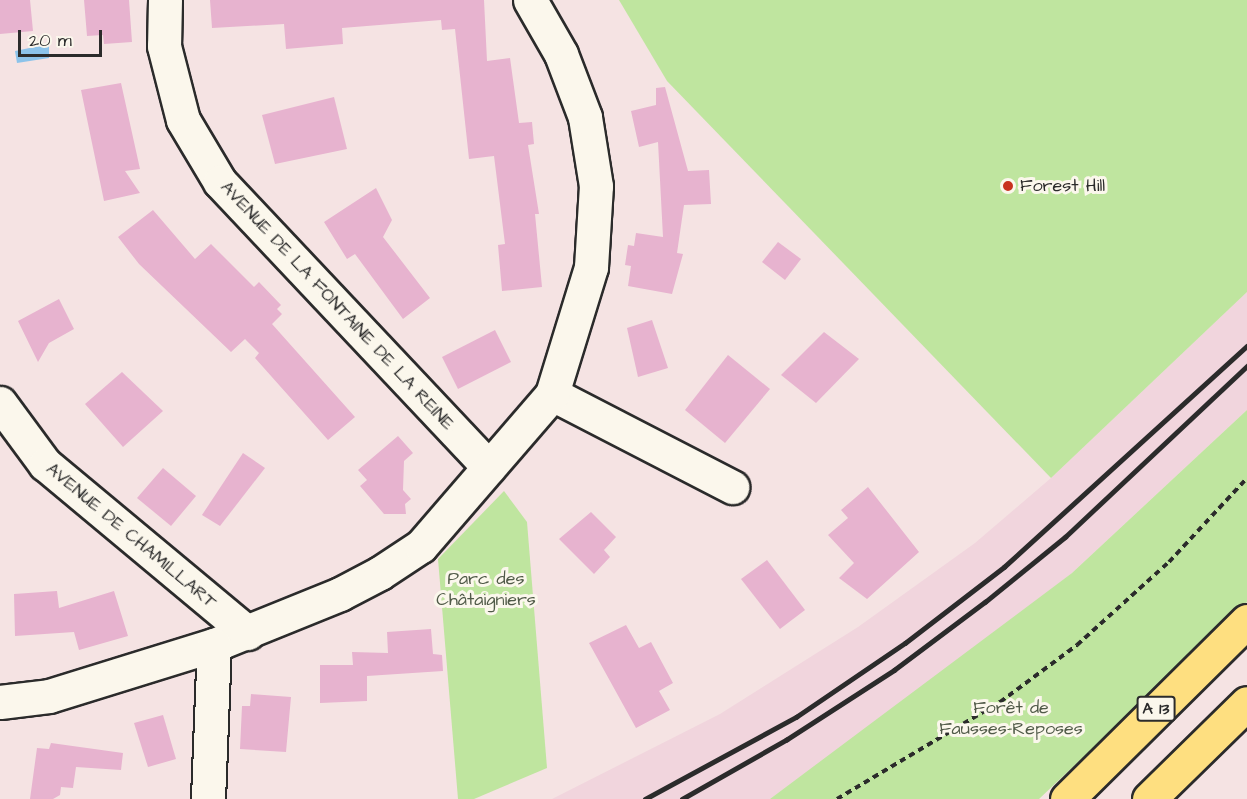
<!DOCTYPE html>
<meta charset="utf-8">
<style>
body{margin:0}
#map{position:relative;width:1247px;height:799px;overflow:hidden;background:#f5e3e3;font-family:"Architects Daughter",sans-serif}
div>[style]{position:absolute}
.built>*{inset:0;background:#f1d5dd}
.green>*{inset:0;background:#bfe59f}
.water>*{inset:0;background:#8cc3ea}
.building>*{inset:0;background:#e7b3cf}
.path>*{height:4px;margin-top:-2px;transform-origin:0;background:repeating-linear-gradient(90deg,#2b2b2b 0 6px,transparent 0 10.5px)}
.roads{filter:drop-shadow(2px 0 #2b2b2b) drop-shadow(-2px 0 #2b2b2b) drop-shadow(0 2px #2b2b2b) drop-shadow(0 -2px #2b2b2b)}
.minor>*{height:33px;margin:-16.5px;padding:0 16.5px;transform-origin:16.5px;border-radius:16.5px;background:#fbf7ec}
.highway>*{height:33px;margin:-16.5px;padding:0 16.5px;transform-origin:16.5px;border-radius:16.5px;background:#fedf80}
.rail>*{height:4.5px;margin:-2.25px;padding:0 2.25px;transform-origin:2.25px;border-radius:2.25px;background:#2b2b2b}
.dots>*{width:16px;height:16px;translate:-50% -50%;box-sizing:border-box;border:3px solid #fbf7ec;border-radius:50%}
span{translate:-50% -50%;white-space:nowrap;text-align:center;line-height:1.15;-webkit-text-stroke:6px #fbf7ec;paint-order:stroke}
.shield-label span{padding:2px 4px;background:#fbf7ec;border:2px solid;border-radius:4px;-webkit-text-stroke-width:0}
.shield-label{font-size:16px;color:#2b2b2b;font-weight:700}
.poi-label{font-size:18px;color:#2b2b2b}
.left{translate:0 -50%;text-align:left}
.street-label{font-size:18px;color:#2b2b2b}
.park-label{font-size:18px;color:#505a48}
.scale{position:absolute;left:18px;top:30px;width:84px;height:27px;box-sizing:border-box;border:3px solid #2b2b2b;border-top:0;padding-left:8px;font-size:18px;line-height:21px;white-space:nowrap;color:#2b2b2b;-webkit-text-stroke:4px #fbf7ec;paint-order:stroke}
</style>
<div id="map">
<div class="built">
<div style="clip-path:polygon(1247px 292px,1247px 410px,1072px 573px,986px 642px,770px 799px,552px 799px,720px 714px,858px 627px,975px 543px,1051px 478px)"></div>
</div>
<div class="green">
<div style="clip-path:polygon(619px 0,1247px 0,1247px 292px,1051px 478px,667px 81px)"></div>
<div style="clip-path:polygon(1247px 410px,1247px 602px,1039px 799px,770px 799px,1072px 573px)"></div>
<div style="clip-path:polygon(504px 491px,527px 522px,547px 768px,474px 799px,458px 799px,438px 559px)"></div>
</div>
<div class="water">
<div style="clip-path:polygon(49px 44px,49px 58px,17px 63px,15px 51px)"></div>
</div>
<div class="building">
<div style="clip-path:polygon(0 0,30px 0,33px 31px,0 34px)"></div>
<div style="clip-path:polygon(84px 0,129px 0,132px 42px,104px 44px,103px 35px,87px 36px)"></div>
<div style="clip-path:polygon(210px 0,484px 0,487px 61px,510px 58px,519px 123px,532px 122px,534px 144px,528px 145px,539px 214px,535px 214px,542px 287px,502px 291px,498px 245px,505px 244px,494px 156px,469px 159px,455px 29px,442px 30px,441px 20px,342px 28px,343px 44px,286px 49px,284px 24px,212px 28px)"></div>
<div style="clip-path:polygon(121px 83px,140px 169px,125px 171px,140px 193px,104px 201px,81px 90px)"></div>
<div style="clip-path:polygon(665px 87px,688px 171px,709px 170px,711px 204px,684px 205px,677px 253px,683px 254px,672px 294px,628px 286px,631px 266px,625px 265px,628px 245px,634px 246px,636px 233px,663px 237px,658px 142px,639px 147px,631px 111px,656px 105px,656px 88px)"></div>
<div style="clip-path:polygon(334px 97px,347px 149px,275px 164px,262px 115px)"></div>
<div style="clip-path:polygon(376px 188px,392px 220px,383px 237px,430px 298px,403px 319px,355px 254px,347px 259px,324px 222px)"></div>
<div style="clip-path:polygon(153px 210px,195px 259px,211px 244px,254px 287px,259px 282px,281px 305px,277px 309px,282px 314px,272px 324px,355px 417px,328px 440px,255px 358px,259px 353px,245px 339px,231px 352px,139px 264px,118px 237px)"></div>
<div style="clip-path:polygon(778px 242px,801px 259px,785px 280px,762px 262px)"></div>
<div style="clip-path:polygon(59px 299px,74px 329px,49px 343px,38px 362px,18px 321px)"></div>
<div style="clip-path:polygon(652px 320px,668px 368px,638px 377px,627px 328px)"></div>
<div style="clip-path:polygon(495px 330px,511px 362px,458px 389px,442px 357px)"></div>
<div style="clip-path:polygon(824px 332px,859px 359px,816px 403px,781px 375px)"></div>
<div style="clip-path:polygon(728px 355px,770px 389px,725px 443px,685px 410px)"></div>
<div style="clip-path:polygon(122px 372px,163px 411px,123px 447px,85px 404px)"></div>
<div style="clip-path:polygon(398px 436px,413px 453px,404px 461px,403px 490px,411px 499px,405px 504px,406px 514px,384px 514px,360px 486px,367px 480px,358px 470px)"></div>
<div style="clip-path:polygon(243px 453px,265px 468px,220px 526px,202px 515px)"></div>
<div style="clip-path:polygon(163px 468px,196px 496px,171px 526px,137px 498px)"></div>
<div style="clip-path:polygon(868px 487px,919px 552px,867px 599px,839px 578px,854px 563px,828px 535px,848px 518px,841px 510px)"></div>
<div style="clip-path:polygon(591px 512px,616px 537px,604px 550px,610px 557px,594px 574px,559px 539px)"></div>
<div style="clip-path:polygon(767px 560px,805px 610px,780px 629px,741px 579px)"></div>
<div style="clip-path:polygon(57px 591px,59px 608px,114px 591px,128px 636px,79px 650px,74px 632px,15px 636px,14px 594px)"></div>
<div style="clip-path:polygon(626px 625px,639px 648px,651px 642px,673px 683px,659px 691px,670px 710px,636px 728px,589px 643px)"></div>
<div style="clip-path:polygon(431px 629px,433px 654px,442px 655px,443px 671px,367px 676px,367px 701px,320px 703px,320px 665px,353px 665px,352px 652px,388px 653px,387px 632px)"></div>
<div style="clip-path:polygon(251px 694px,291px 697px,286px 752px,240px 749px,242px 706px,250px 706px)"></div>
<div style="clip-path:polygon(163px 715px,176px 759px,148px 767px,134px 723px)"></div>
<div style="clip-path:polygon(51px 743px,123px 753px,121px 770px,76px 767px,73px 788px,61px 787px,60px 795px,53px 799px,30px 799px,37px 748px,49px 749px)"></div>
</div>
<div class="path">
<div style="left:837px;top:799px;width:190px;rotate:-30.8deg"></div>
<div style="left:1000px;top:702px;width:96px;rotate:-36.5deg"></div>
<div style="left:1077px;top:645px;width:124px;rotate:-42.1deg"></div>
<div style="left:1169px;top:562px;width:115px;rotate:-47.1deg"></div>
</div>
<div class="roads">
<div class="minor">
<div style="left:165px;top:0;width:46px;rotate:91.2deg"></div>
<div style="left:164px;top:46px;width:76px;rotate:75.6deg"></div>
<div style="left:183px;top:120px;width:72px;rotate:59.2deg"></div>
<div style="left:220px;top:182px;width:392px;rotate:46.7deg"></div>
<div style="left:552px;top:394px;width:203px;rotate:27.3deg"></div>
<div style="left:0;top:403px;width:76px;rotate:53.6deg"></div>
<div style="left:45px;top:464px;width:264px;rotate:39.8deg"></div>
<div style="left:0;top:702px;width:49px;rotate:-7deg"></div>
<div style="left:49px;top:696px;width:173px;rotate:-17.2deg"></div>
<div style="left:214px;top:645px;width:136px;rotate:-22deg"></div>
<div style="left:340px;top:594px;width:45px;rotate:-27.7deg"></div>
<div style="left:380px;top:573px;width:49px;rotate:-33.4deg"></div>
<div style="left:421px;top:546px;width:201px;rotate:-49.2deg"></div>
<div style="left:552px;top:394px;width:133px;rotate:-72.9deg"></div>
<div style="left:591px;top:267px;width:81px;rotate:-86.5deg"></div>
<div style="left:596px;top:186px;width:70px;rotate:-99.1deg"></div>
<div style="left:585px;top:117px;width:67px;rotate:-110.9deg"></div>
<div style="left:561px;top:54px;width:62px;rotate:-119.9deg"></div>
<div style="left:208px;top:799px;width:154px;rotate:-87.8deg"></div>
</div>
<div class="highway">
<div style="left:1067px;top:799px;width:253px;rotate:-44.7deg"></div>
<div style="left:1149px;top:799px;width:137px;rotate:-44.4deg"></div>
</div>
</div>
<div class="rail">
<div style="left:645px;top:799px;width:172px;rotate:-28.5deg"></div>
<div style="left:796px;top:717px;width:132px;rotate:-34.2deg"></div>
<div style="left:905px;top:643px;width:125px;rotate:-37.5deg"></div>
<div style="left:1004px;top:567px;width:328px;rotate:-42.3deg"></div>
<div style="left:682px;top:799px;width:120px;rotate:-29.6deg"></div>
<div style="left:786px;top:740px;width:129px;rotate:-32.9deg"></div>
<div style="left:894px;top:670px;width:114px;rotate:-36.8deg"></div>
<div style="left:985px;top:602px;width:103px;rotate:-39.1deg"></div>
<div style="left:1065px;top:537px;width:250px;rotate:-43.2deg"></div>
</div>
<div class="dots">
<div style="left:1008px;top:186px;background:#c8321e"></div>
</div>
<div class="shield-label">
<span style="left:1156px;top:709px">A 13</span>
</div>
<div class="poi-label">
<span class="left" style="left:1020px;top:186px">Forest Hill</span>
</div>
<div class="street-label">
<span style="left:337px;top:306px;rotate:47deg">AVENUE DE LA FONTAINE DE LA REINE</span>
<span style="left:131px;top:536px;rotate:40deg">AVENUE DE CHAMILLART</span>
</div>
<div class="park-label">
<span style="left:486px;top:590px">Parc des<br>Châtaigniers</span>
<span style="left:1011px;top:719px">Forêt de<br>Fausses-Reposes</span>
</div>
<div class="scale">20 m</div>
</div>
